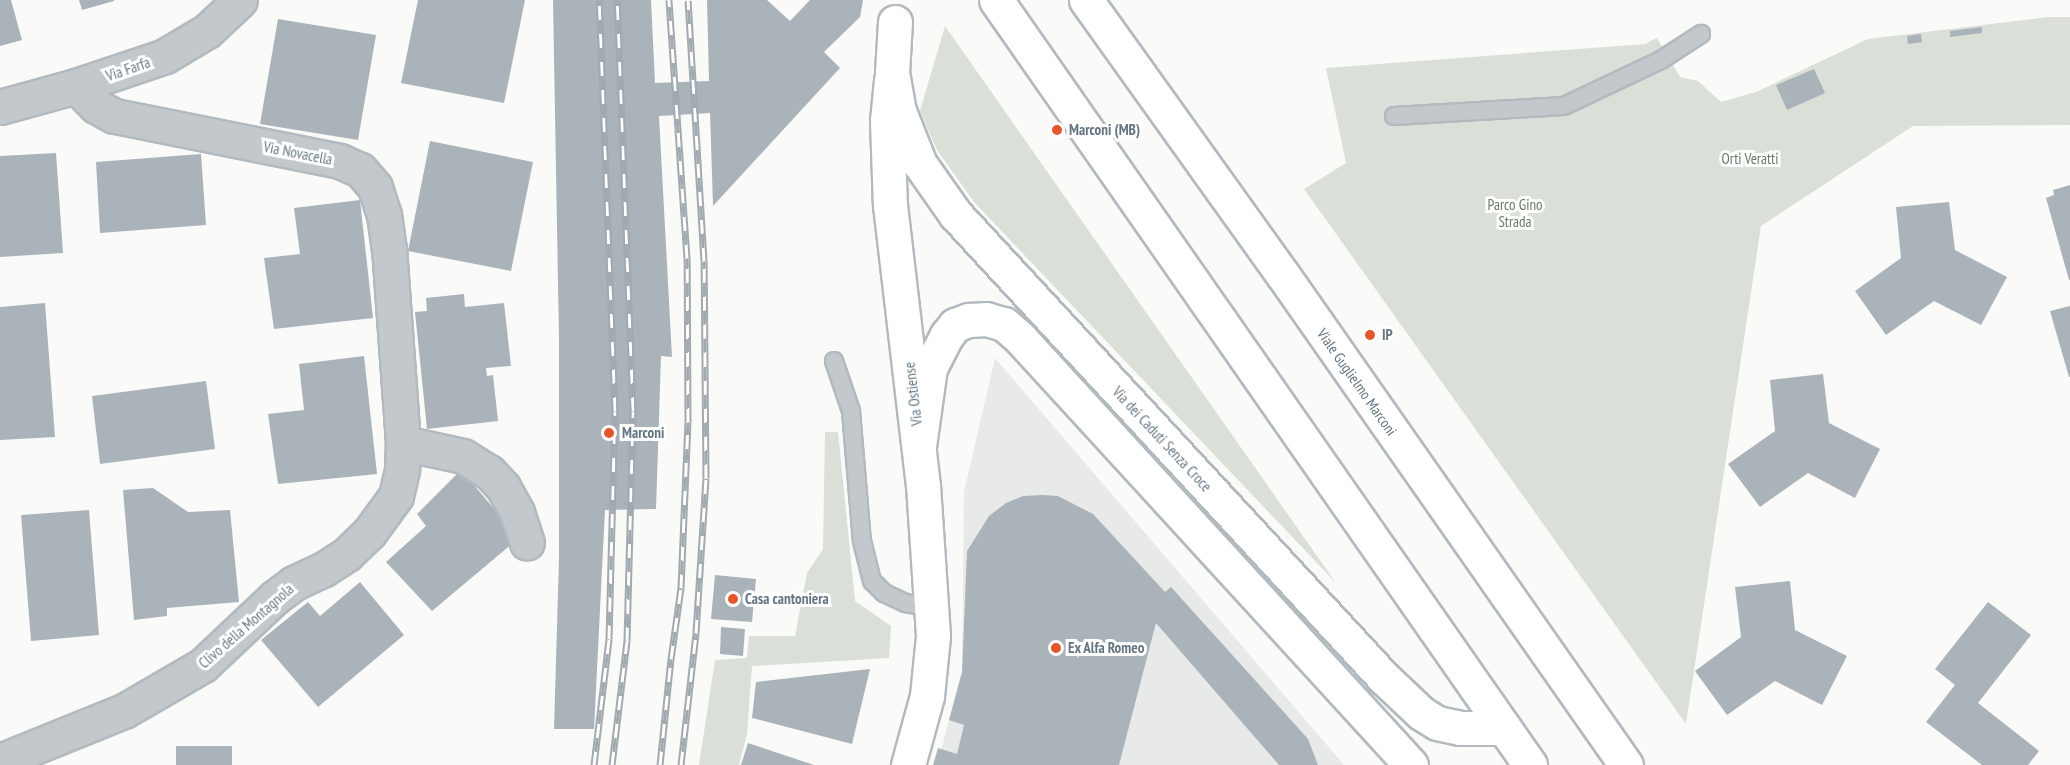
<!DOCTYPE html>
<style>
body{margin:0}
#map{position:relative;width:2070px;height:765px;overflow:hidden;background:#fafaf8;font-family:"PT Sans Narrow",sans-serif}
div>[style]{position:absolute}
.built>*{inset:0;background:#e8e9e9}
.green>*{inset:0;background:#dadfd7}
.building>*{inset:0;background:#aab3b9}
.roads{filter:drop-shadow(2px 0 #b3babf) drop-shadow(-2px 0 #b3babf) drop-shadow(0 2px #b3babf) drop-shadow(0 -2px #b3babf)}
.lane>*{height:16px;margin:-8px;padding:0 8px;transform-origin:8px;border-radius:8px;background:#c3c8cc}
.street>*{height:33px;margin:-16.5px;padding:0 16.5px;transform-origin:16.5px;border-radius:16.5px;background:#c3c8cc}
.secondary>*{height:33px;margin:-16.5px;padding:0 16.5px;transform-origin:16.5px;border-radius:16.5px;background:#fff}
.primary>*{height:33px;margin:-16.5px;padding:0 16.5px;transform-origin:16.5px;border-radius:16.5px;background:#fff}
.rail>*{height:7px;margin-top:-3.5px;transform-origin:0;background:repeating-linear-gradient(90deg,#fff 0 14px,#a2aab0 0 28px);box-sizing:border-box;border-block:2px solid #a2aab0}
.dots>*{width:16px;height:16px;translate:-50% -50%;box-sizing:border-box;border:3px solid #fff;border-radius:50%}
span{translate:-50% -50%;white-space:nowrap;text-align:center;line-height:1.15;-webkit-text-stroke:6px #fff;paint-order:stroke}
.street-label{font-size:15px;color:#657683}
.poi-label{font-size:15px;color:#657683;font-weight:700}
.left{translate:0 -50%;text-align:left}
.park-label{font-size:15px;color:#687a64}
</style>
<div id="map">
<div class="built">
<div style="clip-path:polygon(995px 358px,1344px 765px,937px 765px,962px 672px,964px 492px)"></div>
</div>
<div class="green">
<div style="clip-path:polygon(2048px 17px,2070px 17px,2070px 125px,1913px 126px,1761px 226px,1686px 724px,1304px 189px,1346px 163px,1326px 68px,1645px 44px,1657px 38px,1680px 77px,1698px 81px,1721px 102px,1756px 92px,1868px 39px)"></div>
<div style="clip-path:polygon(945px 26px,1336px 583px,974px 202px,937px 150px,920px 111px)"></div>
<div style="clip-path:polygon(825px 432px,838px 432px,855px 601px,891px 626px,889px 658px,752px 666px,747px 734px,739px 765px,699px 765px,715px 660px,747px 658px,749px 636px,795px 636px,807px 573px,823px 549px)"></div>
</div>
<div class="building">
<div style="clip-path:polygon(0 0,11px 0,22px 40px,0 46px)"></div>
<div style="clip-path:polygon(79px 0,114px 0,114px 1px,82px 10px)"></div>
<div style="clip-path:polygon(418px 0,525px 0,504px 103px,401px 83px)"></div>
<div style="clip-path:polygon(553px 0,651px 0,655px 83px,709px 81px,707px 0,767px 0,790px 21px,810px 0,863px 0,860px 17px,824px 52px,840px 68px,713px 206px,710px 113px,659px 116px,672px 357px,661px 356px,656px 509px,605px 510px,594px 729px,554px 729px,559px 558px,559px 339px)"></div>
<div style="clip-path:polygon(278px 19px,376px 35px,358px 140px,260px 124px)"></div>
<div style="clip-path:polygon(1982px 27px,1982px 33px,1950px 37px,1950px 31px)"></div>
<div style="clip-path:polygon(1921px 34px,1922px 42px,1908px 44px,1907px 36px)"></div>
<div style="clip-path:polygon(1814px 69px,1825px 93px,1787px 110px,1776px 85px)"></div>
<div style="clip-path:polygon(430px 141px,533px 162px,511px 271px,408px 251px)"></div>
<div style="clip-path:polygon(56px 153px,63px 253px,0 257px,0 156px)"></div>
<div style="clip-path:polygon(201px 154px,206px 225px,100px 233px,96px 162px)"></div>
<div style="clip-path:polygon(2070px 185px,2070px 280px,2069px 280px,2046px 198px,2054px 195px,2053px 190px)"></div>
<div style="clip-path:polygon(360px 200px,373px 318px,274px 329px,264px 258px,300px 254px,294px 208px)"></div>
<div style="clip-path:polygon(1949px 202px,1955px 250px,2007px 277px,1981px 325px,1934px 301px,1886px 335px,1855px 291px,1901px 258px,1896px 207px)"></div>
<div style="clip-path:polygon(464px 294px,465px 307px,504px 303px,511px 366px,486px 368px,487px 376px,493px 375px,498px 421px,427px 429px,415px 312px,427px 311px,426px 298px)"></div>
<div style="clip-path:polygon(45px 303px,55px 437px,0 440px,0 307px)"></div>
<div style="clip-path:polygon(2070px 306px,2070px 377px,2069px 377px,2050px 311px)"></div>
<div style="clip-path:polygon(364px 356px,377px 474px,278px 484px,268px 414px,304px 410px,299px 364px)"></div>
<div style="clip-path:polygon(1823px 374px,1829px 423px,1880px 449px,1855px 498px,1808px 473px,1760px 507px,1728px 464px,1775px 431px,1770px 380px)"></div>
<div style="clip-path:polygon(206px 381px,215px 449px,100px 464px,92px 396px)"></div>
<div style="clip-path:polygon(461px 470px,519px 538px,432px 611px,386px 562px,426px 526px,417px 514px)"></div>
<div style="clip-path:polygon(153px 488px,188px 512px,230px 510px,239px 602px,167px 608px,167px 616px,134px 620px,123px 490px)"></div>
<div style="clip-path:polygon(1042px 495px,1058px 496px,1093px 514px,1165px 592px,1171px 587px,1308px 739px,1318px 765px,1279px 765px,1156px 623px,1119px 765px,933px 765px,938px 748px,957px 754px,964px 725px,949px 720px,962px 672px,967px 551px,989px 516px,1006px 503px,1023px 496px)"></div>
<div style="clip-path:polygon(89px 510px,99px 635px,31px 641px,21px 515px)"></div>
<div style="clip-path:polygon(715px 575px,756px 579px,752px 622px,711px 619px)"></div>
<div style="clip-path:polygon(1790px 581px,1795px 630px,1847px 656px,1822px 705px,1775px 681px,1727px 715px,1695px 671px,1741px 637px,1735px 587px)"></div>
<div style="clip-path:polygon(360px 582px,404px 635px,318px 707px,261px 640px,308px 602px,320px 616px)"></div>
<div style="clip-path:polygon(1988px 602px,2031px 635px,1978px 703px,2039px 751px,2028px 765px,1982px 765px,1926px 722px,1955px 685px,1935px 669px)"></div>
<div style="clip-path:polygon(721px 627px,745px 629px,743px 656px,720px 654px)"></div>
<div style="clip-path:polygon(870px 669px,852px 744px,752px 718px,756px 682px)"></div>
<div style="clip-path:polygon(748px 743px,814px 765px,741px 765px)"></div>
<div style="clip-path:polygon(176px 746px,232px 746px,232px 765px,176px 765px)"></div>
</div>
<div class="roads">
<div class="lane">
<div style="left:1394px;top:116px;width:170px;rotate:-3.4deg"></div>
<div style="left:1564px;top:106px;width:107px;rotate:-25.4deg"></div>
<div style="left:1661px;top:60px;width:48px;rotate:-33deg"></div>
<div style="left:834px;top:361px;width:53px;rotate:71.2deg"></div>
<div style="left:851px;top:411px;width:130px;rotate:85.2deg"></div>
<div style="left:862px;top:541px;width:41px;rotate:76deg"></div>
<div style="left:872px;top:581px;width:17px;rotate:45deg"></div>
<div style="left:884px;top:593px;width:23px;rotate:25deg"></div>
<div style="left:905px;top:603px;width:27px;rotate:10deg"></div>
</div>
<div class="street">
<div style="left:0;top:107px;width:79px;rotate:-15.4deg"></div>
<div style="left:76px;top:86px;width:94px;rotate:-18.6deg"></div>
<div style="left:165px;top:56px;width:49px;rotate:-30.8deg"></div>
<div style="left:207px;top:31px;width:45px;rotate:-43.2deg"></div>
<div style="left:403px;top:443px;width:61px;rotate:12.2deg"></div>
<div style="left:463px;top:456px;width:31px;rotate:32deg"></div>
<div style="left:489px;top:472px;width:21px;rotate:47deg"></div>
<div style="left:503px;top:487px;width:29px;rotate:61deg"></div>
<div style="left:517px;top:512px;width:32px;rotate:72deg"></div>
<div style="left:0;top:761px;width:134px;rotate:-22deg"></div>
<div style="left:124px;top:711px;width:91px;rotate:-30.2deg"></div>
<div style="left:203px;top:665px;width:98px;rotate:-43.3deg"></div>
<div style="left:274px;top:598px;width:25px;rotate:-37deg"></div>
<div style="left:294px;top:583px;width:33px;rotate:-25deg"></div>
<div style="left:324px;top:569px;width:27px;rotate:-33deg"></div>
<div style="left:347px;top:554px;width:30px;rotate:-44deg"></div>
<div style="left:369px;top:533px;width:46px;rotate:-53.9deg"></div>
<div style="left:396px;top:496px;width:28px;rotate:-77deg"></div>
<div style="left:402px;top:469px;width:26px;rotate:-88deg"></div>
<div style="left:403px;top:443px;width:194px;rotate:-94.1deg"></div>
<div style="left:389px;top:250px;width:35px;rotate:-98deg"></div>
<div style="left:384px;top:215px;width:29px;rotate:-108deg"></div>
<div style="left:375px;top:187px;width:23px;rotate:-131deg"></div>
<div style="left:360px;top:170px;width:22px;rotate:-156deg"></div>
<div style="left:340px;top:161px;width:230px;rotate:-168.7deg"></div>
<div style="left:114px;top:116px;width:21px;rotate:-151deg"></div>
<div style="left:96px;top:106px;width:28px;rotate:-135deg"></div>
</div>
<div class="secondary">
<div style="left:891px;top:80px;width:41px;rotate:95.6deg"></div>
<div style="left:887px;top:121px;width:84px;rotate:88deg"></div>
<div style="left:890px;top:205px;width:282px;rotate:83.3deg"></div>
<div style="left:923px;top:485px;width:151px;rotate:86.2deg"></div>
<div style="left:933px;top:636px;width:60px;rotate:95.7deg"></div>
<div style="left:927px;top:696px;width:72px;rotate:105.4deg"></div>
<div style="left:919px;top:446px;width:79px;rotate:-82deg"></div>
<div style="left:930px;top:368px;width:37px;rotate:-63deg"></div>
<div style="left:947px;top:335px;width:13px;rotate:-51deg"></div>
<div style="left:955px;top:325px;width:15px;rotate:-20deg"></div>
<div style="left:969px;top:320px;width:17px;rotate:-3deg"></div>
<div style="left:986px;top:319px;width:19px;rotate:16deg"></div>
<div style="left:1004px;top:324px;width:21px;rotate:41deg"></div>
<div style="left:1020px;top:338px;width:579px;rotate:47.52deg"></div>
</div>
<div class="primary">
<div style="left:996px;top:0;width:933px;rotate:55.08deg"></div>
<div style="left:1086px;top:0;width:338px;rotate:54.4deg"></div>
<div style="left:1283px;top:275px;width:598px;rotate:55.01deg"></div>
<div style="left:895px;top:22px;width:50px;rotate:93.4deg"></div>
<div style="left:892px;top:72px;width:40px;rotate:80deg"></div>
<div style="left:899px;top:111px;width:57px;rotate:68.4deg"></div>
<div style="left:920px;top:164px;width:62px;rotate:54.8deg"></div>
<div style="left:956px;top:215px;width:631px;rotate:47.25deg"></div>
<div style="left:1384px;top:678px;width:51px;rotate:43.4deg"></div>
<div style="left:1421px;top:713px;width:19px;rotate:32deg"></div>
<div style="left:1437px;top:723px;width:24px;rotate:12deg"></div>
<div style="left:1460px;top:728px;width:44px"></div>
</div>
</div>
<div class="rail">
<div style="left:594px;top:765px;width:127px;rotate:-83.2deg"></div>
<div style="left:609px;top:639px;width:228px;rotate:-88.5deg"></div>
<div style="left:615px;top:411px;width:411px;rotate:-92.2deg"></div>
<div style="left:612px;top:765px;width:125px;rotate:-83.1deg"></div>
<div style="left:627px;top:641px;width:230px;rotate:-88.5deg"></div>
<div style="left:633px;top:411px;width:411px;rotate:-92.2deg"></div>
<div style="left:660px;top:765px;width:107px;rotate:-84.1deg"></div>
<div style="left:671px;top:659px;width:72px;rotate:-82deg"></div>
<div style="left:681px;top:588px;width:166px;rotate:-87.6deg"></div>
<div style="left:688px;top:422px;width:164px;rotate:-90.3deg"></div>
<div style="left:687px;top:258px;width:259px;rotate:-94deg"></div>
<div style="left:681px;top:765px;width:133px;rotate:-83.5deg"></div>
<div style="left:696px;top:633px;width:155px;rotate:-86.3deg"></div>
<div style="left:706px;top:478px;width:217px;rotate:-90.5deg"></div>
<div style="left:704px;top:261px;width:261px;rotate:-93.5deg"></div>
</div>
<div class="dots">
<div style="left:1057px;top:130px;background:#e4572e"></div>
<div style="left:1370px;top:335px;background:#e4572e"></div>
<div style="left:609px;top:433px;background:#e4572e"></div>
<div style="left:733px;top:599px;background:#e4572e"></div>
<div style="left:1056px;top:648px;background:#e4572e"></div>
</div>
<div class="street-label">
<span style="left:128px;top:69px;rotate:-19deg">Via Farfa</span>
<span style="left:298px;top:153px;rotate:11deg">Via Novacella</span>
<span style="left:1357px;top:382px;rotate:55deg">Viale Guglielmo Marconi</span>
<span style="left:913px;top:394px;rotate:-97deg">Via Ostiense</span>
<span style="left:1162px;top:439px;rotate:47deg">Via dei Caduti Senza Croce</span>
<span style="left:246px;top:626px;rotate:-41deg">Clivo della Montagnola</span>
</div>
<div class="poi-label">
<span class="left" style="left:1069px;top:130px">Marconi (MB)</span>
<span class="left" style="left:1382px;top:335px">IP</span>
<span class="left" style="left:622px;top:433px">Marconi</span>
<span class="left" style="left:745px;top:599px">Casa cantoniera</span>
<span class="left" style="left:1068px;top:648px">Ex Alfa Romeo</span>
</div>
<div class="park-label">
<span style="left:1750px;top:159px">Orti Veratti</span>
<span style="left:1515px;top:213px">Parco Gino<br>Strada</span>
</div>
</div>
